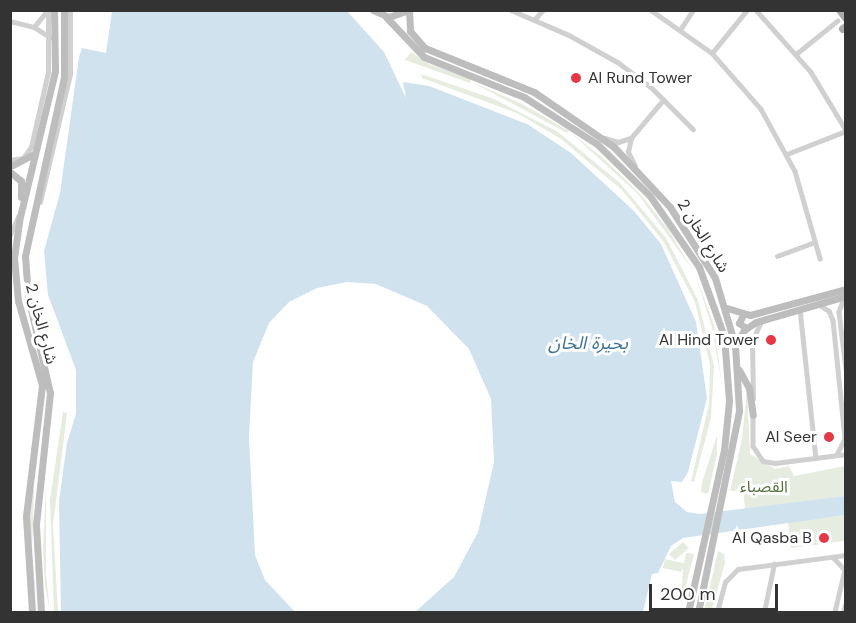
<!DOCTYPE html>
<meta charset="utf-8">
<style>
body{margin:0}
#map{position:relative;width:856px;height:623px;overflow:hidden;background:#fff;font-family:"DM Sans","Noto Sans Arabic",sans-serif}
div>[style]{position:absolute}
.green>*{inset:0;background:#e6ecdf}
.water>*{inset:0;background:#cfe2ee}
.street>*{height:4.5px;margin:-2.25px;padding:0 2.25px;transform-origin:2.25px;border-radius:2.25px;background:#d0d0d0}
.secondary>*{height:7px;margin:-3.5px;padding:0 3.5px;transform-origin:3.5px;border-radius:3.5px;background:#bdbdbd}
.primary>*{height:8px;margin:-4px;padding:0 4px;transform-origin:4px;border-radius:4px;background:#ababab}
.dots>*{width:16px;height:16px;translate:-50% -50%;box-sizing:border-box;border:3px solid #fff;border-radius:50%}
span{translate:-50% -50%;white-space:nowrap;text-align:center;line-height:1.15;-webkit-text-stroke:6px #fff;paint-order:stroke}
.poi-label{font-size:16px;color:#333}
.left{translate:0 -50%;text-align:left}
.right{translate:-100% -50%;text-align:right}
.street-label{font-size:16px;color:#333}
.park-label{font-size:16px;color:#56703f}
.water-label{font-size:18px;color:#3f7597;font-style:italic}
.frame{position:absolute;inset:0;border:12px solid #333;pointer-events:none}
.scale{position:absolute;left:649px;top:584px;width:129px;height:27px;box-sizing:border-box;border:3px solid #333;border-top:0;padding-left:8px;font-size:18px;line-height:21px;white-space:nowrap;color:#333;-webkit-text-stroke:4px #fff;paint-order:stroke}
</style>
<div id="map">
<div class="green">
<div style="clip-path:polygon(411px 52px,429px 64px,471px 79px,470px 83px,405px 60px)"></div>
<div style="clip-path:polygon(421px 74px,494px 99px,558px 132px,620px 183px,666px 238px,698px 300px,714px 366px,711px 418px,694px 482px,691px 481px,709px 404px,710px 365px,695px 302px,663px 241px,622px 190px,561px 139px,517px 113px,422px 78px)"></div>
<div style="clip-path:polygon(472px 82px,522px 104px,569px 131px,567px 133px)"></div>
<div style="clip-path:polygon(570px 132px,603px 158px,640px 194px,668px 229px,692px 269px,638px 194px)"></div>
<div style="clip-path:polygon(695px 274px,714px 325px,722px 385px,712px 327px)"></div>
<div style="clip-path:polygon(747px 389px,750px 454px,775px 469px,789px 466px,794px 476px,845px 466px,845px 496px,745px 509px,743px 490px,730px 491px,742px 439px)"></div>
<div style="clip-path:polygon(63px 412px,67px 413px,53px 525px,58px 612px,54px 612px,50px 500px)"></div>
<div style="clip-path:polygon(717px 435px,717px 454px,708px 494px,701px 492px,702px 483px)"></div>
<div style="clip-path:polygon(46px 486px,46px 574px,50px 612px,45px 586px,43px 548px)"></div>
<div style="clip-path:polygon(32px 490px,34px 490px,32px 552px,37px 612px,29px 533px)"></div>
<div style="clip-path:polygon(845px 515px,845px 541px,791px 548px,788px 522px)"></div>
<div style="clip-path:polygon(683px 542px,689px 548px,675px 560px,669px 554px)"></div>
<div style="clip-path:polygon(718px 551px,724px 554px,725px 563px,711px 612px,704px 612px)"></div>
<div style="clip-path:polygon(686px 553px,694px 554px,681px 604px,683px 568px,681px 572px,663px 568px,665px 559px,684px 563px)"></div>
</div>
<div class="water">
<div style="clip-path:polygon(112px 11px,347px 11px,384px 52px,406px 98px,403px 82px,429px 86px,527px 124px,571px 153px,634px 211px,661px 244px,696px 322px,707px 398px,688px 472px,682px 482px,671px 481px,675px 502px,687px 512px,700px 514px,845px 496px,845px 515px,683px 538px,671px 546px,658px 573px,652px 574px,643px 612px,415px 612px,454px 577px,478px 532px,494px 462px,491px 399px,469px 349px,427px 306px,376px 284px,347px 282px,317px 288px,289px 302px,269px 323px,253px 362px,249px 437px,255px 555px,265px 580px,295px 612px,61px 612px,59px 501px,67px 443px,76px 414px,76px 370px,48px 295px,44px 251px,60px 193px,79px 57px,82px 48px,106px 53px)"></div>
</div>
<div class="street">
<div style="left:511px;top:10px;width:63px;rotate:23.3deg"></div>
<div style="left:569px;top:35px;width:57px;rotate:29.2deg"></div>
<div style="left:619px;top:63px;width:39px;rotate:37deg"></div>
<div style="left:650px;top:86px;width:61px;rotate:45deg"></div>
<div style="left:651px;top:10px;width:75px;rotate:35.2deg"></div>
<div style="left:712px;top:53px;width:74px;rotate:48.8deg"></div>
<div style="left:761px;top:109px;width:71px;rotate:61.3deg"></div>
<div style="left:795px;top:171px;width:91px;rotate:74deg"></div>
<div style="left:756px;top:10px;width:83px;rotate:48.4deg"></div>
<div style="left:811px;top:72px;width:68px;rotate:58.9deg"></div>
<div style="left:534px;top:20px;width:13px;rotate:-48deg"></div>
<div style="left:10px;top:21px;width:25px;rotate:14deg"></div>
<div style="left:34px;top:27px;width:19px;rotate:32deg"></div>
<div style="left:34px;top:27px;width:21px;rotate:-51deg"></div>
<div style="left:680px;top:30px;width:24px;rotate:-57deg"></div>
<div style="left:712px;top:53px;width:55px;rotate:-50.9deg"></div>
<div style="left:796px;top:54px;width:53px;rotate:-38.8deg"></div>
<div style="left:605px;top:138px;width:14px;rotate:17deg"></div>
<div style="left:618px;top:142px;width:14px;rotate:-17deg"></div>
<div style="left:787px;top:154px;width:63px;rotate:-21.3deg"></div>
<div style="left:10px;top:160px;width:13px;rotate:-9deg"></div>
<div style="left:23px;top:158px;width:14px;rotate:-54deg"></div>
<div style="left:31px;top:147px;width:77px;rotate:-77.2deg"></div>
<div style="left:48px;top:72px;width:62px;rotate:-90deg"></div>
<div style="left:635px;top:166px;width:16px;rotate:-117deg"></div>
<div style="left:628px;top:152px;width:14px;rotate:-78deg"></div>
<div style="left:631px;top:138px;width:50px;rotate:-49.9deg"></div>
<div style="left:40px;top:202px;width:131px;rotate:-76.8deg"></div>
<div style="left:70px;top:74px;width:64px;rotate:-90deg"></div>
<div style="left:10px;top:235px;width:20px;rotate:-66deg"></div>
<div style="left:777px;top:256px;width:40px;rotate:-20.2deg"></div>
<div style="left:845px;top:296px;width:17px;rotate:111deg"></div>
<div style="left:839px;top:312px;width:57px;rotate:83deg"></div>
<div style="left:818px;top:304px;width:13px;rotate:32deg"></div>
<div style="left:829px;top:311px;width:10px;rotate:66deg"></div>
<div style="left:833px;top:320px;width:120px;rotate:84.2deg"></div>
<div style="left:845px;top:439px;width:18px;rotate:117deg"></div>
<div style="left:800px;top:309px;width:150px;rotate:83.9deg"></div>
<div style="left:753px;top:399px;width:58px;rotate:-91deg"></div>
<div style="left:752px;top:341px;width:23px;rotate:-65deg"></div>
<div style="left:753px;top:413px;width:33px;rotate:90deg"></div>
<div style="left:753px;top:446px;width:18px;rotate:56deg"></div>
<div style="left:763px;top:461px;width:12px;rotate:9deg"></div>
<div style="left:775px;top:463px;width:72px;rotate:-7.2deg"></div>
<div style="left:833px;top:557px;width:18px;rotate:47deg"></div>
<div style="left:845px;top:570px;width:43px;rotate:103.4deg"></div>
<div style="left:717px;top:612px;width:31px;rotate:-75deg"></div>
<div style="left:725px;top:582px;width:18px;rotate:-45deg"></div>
<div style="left:738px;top:569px;width:109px;rotate:-7.4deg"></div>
<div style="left:764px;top:612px;width:49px;rotate:-78.2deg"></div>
<div style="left:843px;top:612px;width:10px;rotate:-73deg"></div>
</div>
<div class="secondary">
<div style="left:373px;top:10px;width:17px;rotate:24deg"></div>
<div style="left:389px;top:17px;width:20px;rotate:-20deg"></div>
<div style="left:409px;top:10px;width:21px;rotate:87deg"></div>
<div style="left:410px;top:31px;width:23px;rotate:49deg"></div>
<div style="left:425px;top:48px;width:118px;rotate:22deg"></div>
<div style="left:534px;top:92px;width:97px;rotate:34.5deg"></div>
<div style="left:614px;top:147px;width:82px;rotate:47deg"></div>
<div style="left:670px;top:207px;width:84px;rotate:57.6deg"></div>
<div style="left:715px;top:278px;width:70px;rotate:73.4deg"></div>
<div style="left:735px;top:345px;width:66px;rotate:86.5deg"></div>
<div style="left:739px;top:411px;width:205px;rotate:101.5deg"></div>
<div style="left:386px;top:17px;width:55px;rotate:46.5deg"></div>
<div style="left:424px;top:57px;width:108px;rotate:21.8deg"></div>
<div style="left:524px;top:97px;width:87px;rotate:32.8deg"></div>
<div style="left:597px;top:144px;width:74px;rotate:44.5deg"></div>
<div style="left:650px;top:196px;width:86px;rotate:55.4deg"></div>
<div style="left:699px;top:267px;width:73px;rotate:70.1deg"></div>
<div style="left:724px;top:336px;width:65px;rotate:85.6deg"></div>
<div style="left:729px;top:401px;width:49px;rotate:95.8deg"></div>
<div style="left:724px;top:450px;width:166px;rotate:102.5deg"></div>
<div style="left:13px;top:165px;width:24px;rotate:-28deg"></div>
<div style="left:10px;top:172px;width:14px;rotate:39deg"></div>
<div style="left:21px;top:181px;width:16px;rotate:90deg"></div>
<div style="left:727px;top:308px;width:24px;rotate:17deg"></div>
<div style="left:750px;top:315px;width:99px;rotate:-15.2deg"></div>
<div style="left:743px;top:315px;width:9px;rotate:117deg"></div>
<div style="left:739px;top:323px;width:9px;rotate:36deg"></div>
<div style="left:735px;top:345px;width:17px;rotate:-59deg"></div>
<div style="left:744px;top:330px;width:14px;rotate:-34deg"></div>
<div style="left:756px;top:322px;width:94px;rotate:-16.1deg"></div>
<div style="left:739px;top:370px;width:21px;rotate:61deg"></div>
<div style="left:749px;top:388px;width:27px;rotate:82deg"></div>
<div style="left:32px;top:612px;width:96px;rotate:-93.6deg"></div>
<div style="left:26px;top:516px;width:132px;rotate:-83deg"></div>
<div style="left:42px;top:385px;width:87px;rotate:-105.9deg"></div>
<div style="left:18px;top:301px;width:43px;rotate:-95.3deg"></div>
<div style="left:14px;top:258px;width:37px;rotate:-82deg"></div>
<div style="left:19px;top:221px;width:154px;rotate:-76.5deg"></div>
<div style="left:55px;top:71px;width:61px;rotate:-90.9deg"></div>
<div style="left:41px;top:612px;width:88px;rotate:-93.3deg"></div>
<div style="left:36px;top:524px;width:132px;rotate:-83.9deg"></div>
<div style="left:50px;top:393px;width:99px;rotate:-102.8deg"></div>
<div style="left:28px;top:296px;width:40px;rotate:-94.3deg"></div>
<div style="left:25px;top:256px;width:183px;rotate:-77.7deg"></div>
<div style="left:64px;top:77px;width:67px;rotate:-90deg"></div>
</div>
<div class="primary">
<div style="left:840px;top:10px;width:10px;rotate:53deg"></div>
<div style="left:843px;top:29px;width:4px;rotate:-34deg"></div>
</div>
<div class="dots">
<div style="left:576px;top:78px;background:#e63946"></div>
<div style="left:771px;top:340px;background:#e63946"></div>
<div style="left:829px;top:437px;background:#e63946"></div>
<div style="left:824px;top:538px;background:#e63946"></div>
</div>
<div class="poi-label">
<span class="left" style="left:588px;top:78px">Al Rund Tower</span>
<span class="right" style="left:759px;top:340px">Al Hind Tower</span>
<span class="right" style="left:817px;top:437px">Al Seer</span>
<span class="right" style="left:812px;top:538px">Al Qasba B</span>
</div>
<div class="street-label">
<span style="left:703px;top:236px;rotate:58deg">شارع الخان 2</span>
<span style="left:41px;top:324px;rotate:75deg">شارع الخان 2</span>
</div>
<div class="park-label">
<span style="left:764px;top:487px">القصباء</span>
</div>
<div class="water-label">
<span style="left:588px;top:343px">بحيرة الخان</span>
</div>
<div class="frame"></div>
<div class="scale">200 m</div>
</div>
